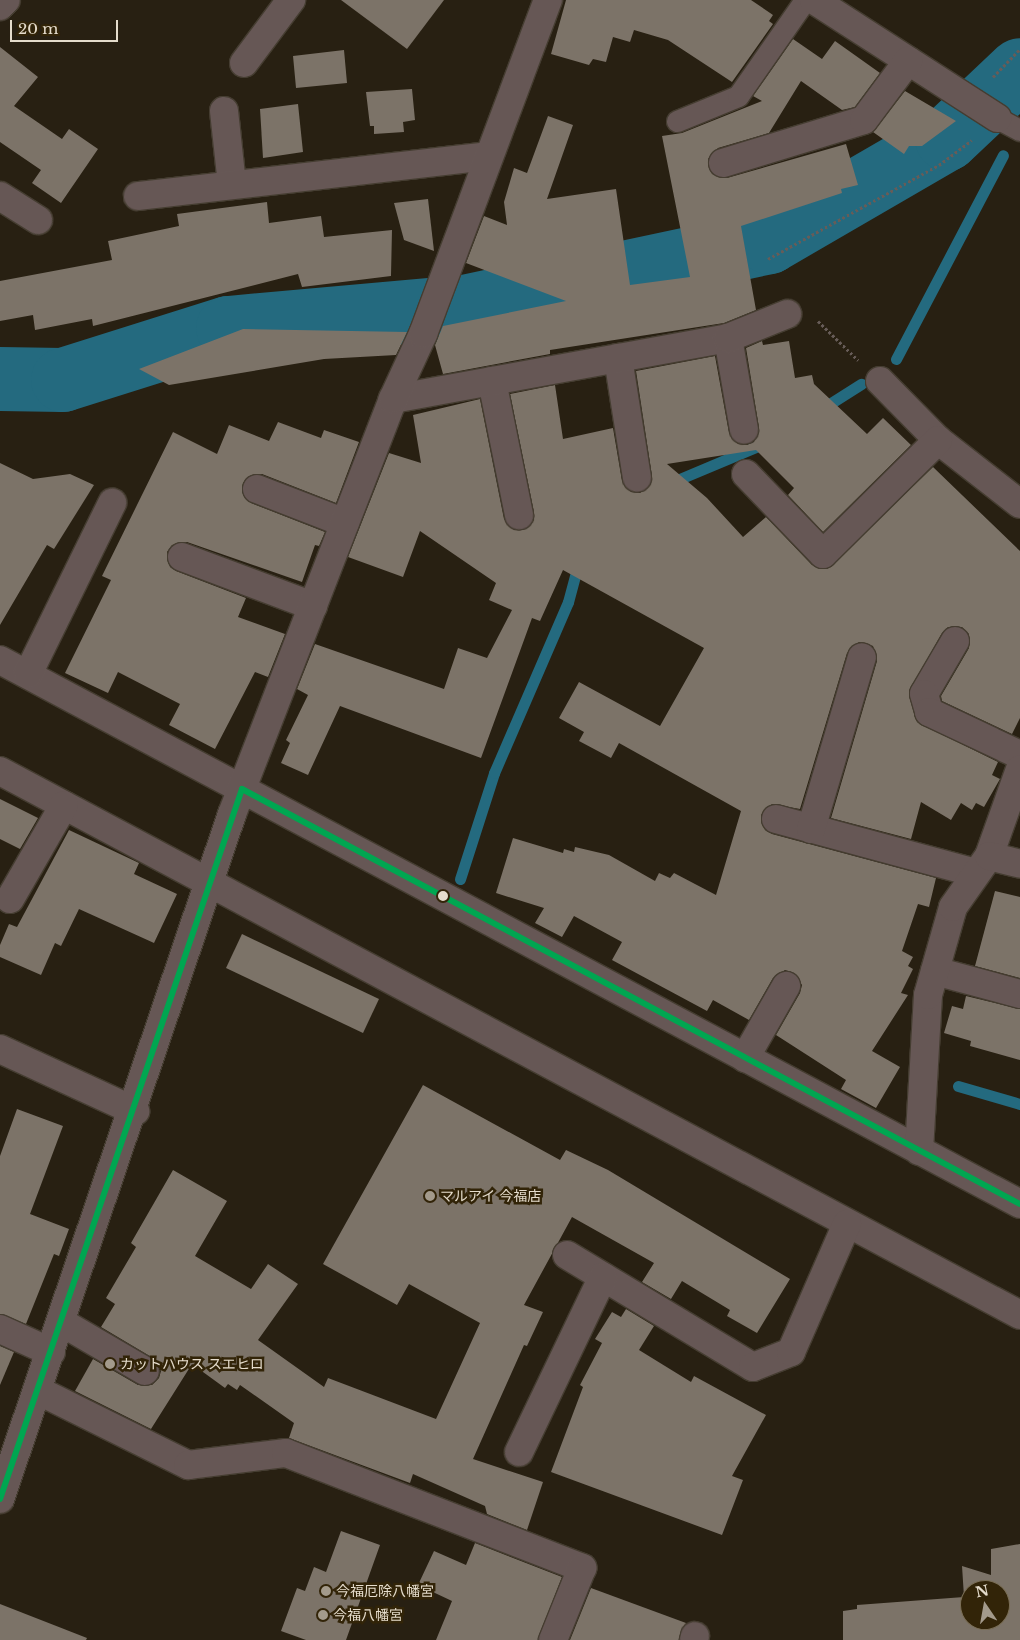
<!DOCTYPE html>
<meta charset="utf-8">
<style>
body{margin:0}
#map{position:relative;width:1020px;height:1640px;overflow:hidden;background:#282012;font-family:"Libre Baskerville","Noto Sans JP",serif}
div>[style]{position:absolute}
.stream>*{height:11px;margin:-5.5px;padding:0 5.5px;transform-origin:5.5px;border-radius:5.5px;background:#246a7f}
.river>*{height:64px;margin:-32px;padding:0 32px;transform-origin:32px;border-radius:32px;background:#246a7f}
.building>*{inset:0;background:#7c7368}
.path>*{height:3px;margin-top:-1.5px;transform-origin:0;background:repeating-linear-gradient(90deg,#675c58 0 2.5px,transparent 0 5px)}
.roads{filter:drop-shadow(1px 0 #453d31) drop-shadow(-1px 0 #453d31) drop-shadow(0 1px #453d31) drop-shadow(0 -1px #453d31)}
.service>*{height:21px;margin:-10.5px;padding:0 10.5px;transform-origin:10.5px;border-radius:10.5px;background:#665755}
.minor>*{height:28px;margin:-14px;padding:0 14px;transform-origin:14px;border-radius:14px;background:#665755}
.bus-1>*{height:6px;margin:-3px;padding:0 3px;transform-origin:3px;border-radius:3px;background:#00a651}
.dots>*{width:14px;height:14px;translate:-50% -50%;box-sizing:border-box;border:2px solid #322408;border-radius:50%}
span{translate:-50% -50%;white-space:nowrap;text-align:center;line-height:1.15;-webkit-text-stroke:5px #322408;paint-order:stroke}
.poi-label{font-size:14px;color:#e5dccc}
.left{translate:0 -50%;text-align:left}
.north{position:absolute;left:960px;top:1580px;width:50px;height:50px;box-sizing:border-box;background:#322408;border:1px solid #7a6e56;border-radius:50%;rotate:348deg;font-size:14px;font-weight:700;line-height:20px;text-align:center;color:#e5dccc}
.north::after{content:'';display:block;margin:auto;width:18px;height:22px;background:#a39a8b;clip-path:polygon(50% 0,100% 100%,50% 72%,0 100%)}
.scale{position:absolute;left:10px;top:20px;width:108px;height:22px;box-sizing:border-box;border:2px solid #e5dccc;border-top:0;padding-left:6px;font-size:15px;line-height:18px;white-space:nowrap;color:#e5dccc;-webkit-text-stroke:4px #322408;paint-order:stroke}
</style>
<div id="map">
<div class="stream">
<div style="left:896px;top:359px;width:230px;rotate:-62.3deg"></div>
<div style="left:820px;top:410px;width:49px;rotate:-32.4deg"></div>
<div style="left:670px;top:483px;width:103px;rotate:-22.8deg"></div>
<div style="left:460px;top:879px;width:111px;rotate:-72.2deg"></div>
<div style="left:494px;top:773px;width:186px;rotate:-66.6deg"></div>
<div style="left:568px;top:602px;width:42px;rotate:-75deg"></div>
<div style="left:958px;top:1086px;width:65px;rotate:16.2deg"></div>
</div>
<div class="river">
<div style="left:0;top:379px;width:63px;rotate:0.9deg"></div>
<div style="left:63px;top:380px;width:173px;rotate:-17.5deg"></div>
<div style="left:228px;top:328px;width:237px;rotate:-5.1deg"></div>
<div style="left:464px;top:307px;width:312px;rotate:-12deg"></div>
<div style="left:769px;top:242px;width:206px;rotate:-30.1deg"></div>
<div style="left:947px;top:139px;width:100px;rotate:-43.4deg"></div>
</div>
<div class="building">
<div style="clip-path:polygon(341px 0,444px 0,407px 49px)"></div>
<div style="clip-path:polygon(566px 0,751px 0,773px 15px,769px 21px,773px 24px,732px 82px,668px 40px,634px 30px,630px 42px,613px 37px,606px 62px,593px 59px,589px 65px,551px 54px)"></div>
<div style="clip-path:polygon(793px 39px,822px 59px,835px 41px,880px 73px,855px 107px,842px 110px,801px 81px,769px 133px,718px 148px,708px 159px,712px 174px,727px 178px,846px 144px,858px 185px,841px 189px,842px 193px,741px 226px,756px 310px,724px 323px,550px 350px,550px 354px,443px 374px,435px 345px,443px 326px,566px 301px,466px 263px,484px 216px,507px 225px,504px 202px,514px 168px,527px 173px,548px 116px,573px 125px,547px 199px,616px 189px,630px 285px,690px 277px,662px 136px,682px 133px,762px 101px,753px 96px)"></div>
<div style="clip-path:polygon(0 47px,38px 77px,14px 106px,62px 139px,69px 129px,98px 149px,61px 203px,32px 183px,41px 170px,0 142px)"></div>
<div style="clip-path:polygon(344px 50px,347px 83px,296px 88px,293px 56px)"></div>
<div style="clip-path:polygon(412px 89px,415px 120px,403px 122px,404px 132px,374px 134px,374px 126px,370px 126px,366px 92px)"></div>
<div style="clip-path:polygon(905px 91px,956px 121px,922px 146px,909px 146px,904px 154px,873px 132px)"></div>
<div style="clip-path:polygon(298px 104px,303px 152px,263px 158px,260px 109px)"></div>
<div style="clip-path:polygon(428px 199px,434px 251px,404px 240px,394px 203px)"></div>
<div style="clip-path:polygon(267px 202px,269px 223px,321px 216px,324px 237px,392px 230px,391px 276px,302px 287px,298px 274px,93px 326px,92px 319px,35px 330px,33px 315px,0 321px,0 281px,112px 260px,108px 241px,179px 226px,177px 214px)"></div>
<div style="clip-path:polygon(243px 329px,407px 332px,396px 355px,324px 359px,169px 385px,139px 369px)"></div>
<div style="clip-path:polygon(762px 341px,763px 345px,789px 341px,795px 378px,812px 375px,814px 384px,867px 434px,883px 418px,911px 445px,823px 532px,788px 495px,794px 488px,756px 450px,667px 464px,707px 498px,743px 537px,766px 517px,812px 565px,827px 569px,933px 467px,1020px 551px,1020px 718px,1012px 734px,942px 701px,941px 696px,969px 648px,969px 634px,962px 627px,948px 627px,942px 633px,909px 692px,917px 722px,998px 762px,992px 775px,1000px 779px,984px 807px,976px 803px,972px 810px,961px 803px,951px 820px,921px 802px,911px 839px,831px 818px,877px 661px,873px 646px,859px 642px,847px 653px,800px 809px,772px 804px,761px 815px,765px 830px,772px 834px,936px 878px,929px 907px,918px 904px,902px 951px,913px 957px,908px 966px,913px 969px,901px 993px,908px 995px,872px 1051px,900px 1067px,876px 1108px,841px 1089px,846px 1080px,776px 1035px,800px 993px,802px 985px,794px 973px,785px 970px,773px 978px,749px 1020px,713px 1000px,707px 1011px,612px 960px,622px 942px,574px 916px,562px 937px,535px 923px,544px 908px,496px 893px,513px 838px,563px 853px,564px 849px,574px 852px,575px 847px,609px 855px,655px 881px,659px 873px,670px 878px,674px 873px,716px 895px,741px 811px,619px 743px,611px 758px,579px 741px,584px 732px,559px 718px,579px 682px,660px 726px,704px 648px,563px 570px,540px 621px,532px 618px,481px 758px,340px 706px,308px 775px,281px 763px,290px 743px,286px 740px,308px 695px,297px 689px,315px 644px,444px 689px,458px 648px,487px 658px,512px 610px,489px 600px,496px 583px,420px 531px,403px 577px,348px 557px,389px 453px,421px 463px,413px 415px,480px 399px,504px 519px,514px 530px,523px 530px,534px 520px,534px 512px,510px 394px,555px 385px,563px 439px,613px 428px,622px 481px,631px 492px,640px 493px,651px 484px,652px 476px,636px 371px,715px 356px,729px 433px,738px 444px,747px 445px,754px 442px,759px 428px,746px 348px)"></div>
<div style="clip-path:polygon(278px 422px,321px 438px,324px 430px,359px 442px,336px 503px,262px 474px,248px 477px,243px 483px,242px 492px,251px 503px,325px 532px,319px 546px,315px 545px,302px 582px,187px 542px,172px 545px,167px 552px,170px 567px,176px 571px,246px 598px,238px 617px,285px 634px,268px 677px,255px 672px,215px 749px,169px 725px,180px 704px,118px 672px,108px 693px,65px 673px,111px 580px,102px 576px,173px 432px,217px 454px,229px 425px,269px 441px)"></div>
<div style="clip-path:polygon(0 463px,33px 479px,70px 474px,94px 485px,54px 549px,47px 545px,0 625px)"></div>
<div style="clip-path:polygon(0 799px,38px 818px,20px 849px,0 839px)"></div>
<div style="clip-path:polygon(69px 830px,139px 863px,134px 874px,177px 894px,154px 943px,79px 909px,61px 946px,55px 943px,41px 975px,0 957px,0 945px,9px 924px,17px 927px)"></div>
<div style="clip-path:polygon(995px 891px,1020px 897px,1020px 978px,975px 966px)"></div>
<div style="clip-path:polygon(242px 934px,379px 999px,363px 1033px,226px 968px)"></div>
<div style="clip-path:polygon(966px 996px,1020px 1009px,1020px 1060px,970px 1046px,971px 1041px,944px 1033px,952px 1006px,963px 1009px)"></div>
<div style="clip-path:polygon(423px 1085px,560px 1160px,566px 1150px,608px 1170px,790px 1279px,757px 1333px,727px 1316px,730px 1310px,682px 1281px,671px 1299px,642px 1282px,654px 1263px,572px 1217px,524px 1305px,543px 1312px,527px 1346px,524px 1345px,473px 1459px,543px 1482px,527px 1530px,487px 1514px,485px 1506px,413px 1474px,410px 1483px,289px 1438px,294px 1423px,240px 1385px,237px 1390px,228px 1384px,225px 1388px,192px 1364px,151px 1429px,75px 1391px,93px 1359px,138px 1385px,152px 1385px,159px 1378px,161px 1371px,153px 1358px,101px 1327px,115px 1304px,106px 1298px,136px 1247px,131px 1243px,173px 1170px,227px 1201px,195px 1256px,251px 1289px,268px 1264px,298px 1284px,258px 1340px,324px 1387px,328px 1378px,436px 1419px,480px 1323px,409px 1284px,397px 1305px,323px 1264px)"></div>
<div style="clip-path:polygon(17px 1109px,63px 1126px,30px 1214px,69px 1229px,59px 1256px,54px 1254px,26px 1324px,0 1314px,0 1156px)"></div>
<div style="clip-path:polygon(626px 1309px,654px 1326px,639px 1350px,691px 1382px,694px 1376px,766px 1415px,732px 1476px,743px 1480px,722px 1535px,551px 1472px,583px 1387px,580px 1385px,602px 1343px,595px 1339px,612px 1312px,621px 1317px)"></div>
<div style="clip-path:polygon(0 1346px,14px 1352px,0 1385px)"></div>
<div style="clip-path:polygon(341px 1531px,380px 1545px,346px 1640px,306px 1640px,281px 1631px,297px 1588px,305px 1591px,314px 1567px,326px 1572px)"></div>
<div style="clip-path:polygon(475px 1543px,562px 1577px,538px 1640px,436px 1640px,452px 1601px,418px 1585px,434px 1551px,466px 1565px)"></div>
<div style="clip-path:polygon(evenodd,1020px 1544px,1020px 1640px,843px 1640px,843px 1611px,857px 1609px,857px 1605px,964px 1597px,962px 1566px,991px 1575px,991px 1549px,1020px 1544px,970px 1590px,1000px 1590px,1000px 1620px,970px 1620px,970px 1590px)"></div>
<div style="clip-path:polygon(591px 1588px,686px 1623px,679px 1640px,570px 1640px)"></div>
<div style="clip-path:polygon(0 1604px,87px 1638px,86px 1640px,0 1640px)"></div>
</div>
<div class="path">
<div style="left:993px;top:77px;width:39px;rotate:-46deg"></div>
<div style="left:768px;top:259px;width:195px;rotate:-28.8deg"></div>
<div style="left:939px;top:165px;width:41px;rotate:-37.1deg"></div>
<div style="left:818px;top:321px;width:56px;rotate:44.3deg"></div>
</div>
<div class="roads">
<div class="service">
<div style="left:997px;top:118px;width:26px;rotate:28deg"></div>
<div style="left:677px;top:121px;width:66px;rotate:-22.3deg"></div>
<div style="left:738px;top:96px;width:117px;rotate:-55.1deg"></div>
</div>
<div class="minor">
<div style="left:814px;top:0;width:218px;rotate:32.8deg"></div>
<div style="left:0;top:6px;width:8px;rotate:-45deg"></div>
<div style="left:244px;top:63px;width:79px;rotate:-53.3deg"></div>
<div style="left:224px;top:111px;width:74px;rotate:83.8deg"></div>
<div style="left:723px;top:163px;width:147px;rotate:-17deg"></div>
<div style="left:864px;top:120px;width:74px;rotate:-53.3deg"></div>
<div style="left:0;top:196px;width:45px;rotate:32.3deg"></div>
<div style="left:138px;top:196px;width:351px;rotate:-6.5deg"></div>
<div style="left:728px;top:338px;width:93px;rotate:80.1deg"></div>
<div style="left:618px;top:358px;width:121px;rotate:81deg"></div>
<div style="left:492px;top:381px;width:137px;rotate:78.6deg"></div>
<div style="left:880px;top:381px;width:83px;rotate:45.5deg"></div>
<div style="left:938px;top:440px;width:104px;rotate:38deg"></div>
<div style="left:393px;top:399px;width:341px;rotate:-10.3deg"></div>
<div style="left:728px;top:338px;width:64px;rotate:-22.1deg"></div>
<div style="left:746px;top:474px;width:111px;rotate:46.1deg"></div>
<div style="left:823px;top:554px;width:162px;rotate:-44.7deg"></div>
<div style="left:257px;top:489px;width:94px;rotate:21.1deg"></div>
<div style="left:182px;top:557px;width:140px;rotate:20.5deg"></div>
<div style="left:955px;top:641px;width:61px;rotate:120.3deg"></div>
<div style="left:924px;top:694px;width:19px;rotate:74deg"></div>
<div style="left:929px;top:712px;width:101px;rotate:25.3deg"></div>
<div style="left:0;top:660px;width:1156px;rotate:28.07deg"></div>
<div style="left:28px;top:674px;width:191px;rotate:-63.8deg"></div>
<div style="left:0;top:771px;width:1156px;rotate:28.07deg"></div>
<div style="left:776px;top:819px;width:207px;rotate:15.1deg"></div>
<div style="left:811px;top:829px;width:179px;rotate:-73.5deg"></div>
<div style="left:989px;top:856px;width:92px;rotate:-70.4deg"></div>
<div style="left:10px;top:899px;width:108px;rotate:-60.1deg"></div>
<div style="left:935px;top:971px;width:88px;rotate:15.1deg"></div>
<div style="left:0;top:1049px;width:149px;rotate:24.7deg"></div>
<div style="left:745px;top:1058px;width:83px;rotate:-60.3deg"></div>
<div style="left:919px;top:1151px;width:156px;rotate:-86.7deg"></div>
<div style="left:928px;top:995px;width:91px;rotate:-74.1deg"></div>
<div style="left:953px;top:907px;width:62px;rotate:-54.8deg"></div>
<div style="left:989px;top:856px;width:32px;rotate:14deg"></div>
<div style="left:567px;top:1255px;width:217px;rotate:31.1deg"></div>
<div style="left:753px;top:1367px;width:41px;rotate:-21.5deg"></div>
<div style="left:791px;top:1352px;width:140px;rotate:-66.4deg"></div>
<div style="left:61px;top:1322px;width:97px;rotate:30.3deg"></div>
<div style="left:0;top:1329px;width:56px;rotate:24.3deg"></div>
<div style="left:37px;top:1390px;width:169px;rotate:26.4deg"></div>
<div style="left:188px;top:1465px;width:99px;rotate:-7deg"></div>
<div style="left:286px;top:1453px;width:318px;rotate:21.2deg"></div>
<div style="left:582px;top:1568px;width:78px;rotate:111.9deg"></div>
<div style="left:519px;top:1452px;width:194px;rotate:-64.4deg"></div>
<div style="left:0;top:1499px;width:723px;rotate:-71.29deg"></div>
<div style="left:232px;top:814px;width:445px;rotate:-68.8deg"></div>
<div style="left:393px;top:399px;width:72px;rotate:-65.2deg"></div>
<div style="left:423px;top:334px;width:357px;rotate:-69.5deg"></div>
<div style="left:694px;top:1640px;width:4px;rotate:-76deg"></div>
</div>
</div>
<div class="bus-1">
<div style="left:0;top:1499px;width:750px;rotate:-71.18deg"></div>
<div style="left:242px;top:789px;width:882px;rotate:28.08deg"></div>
</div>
<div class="dots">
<div style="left:443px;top:896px;background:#e5dccc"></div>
<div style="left:430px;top:1196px;background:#a39a8b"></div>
<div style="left:110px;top:1364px;background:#a39a8b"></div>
<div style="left:326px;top:1591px;background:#a39a8b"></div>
<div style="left:323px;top:1615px;background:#a39a8b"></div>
</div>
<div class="poi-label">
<span class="left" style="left:440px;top:1196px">マルアイ 今福店</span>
<span class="left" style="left:120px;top:1364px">カットハウス スエヒロ</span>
<span class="left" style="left:336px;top:1591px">今福厄除八幡宮</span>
<span class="left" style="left:333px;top:1615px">今福八幡宮</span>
</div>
<div class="north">N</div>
<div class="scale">20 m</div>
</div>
